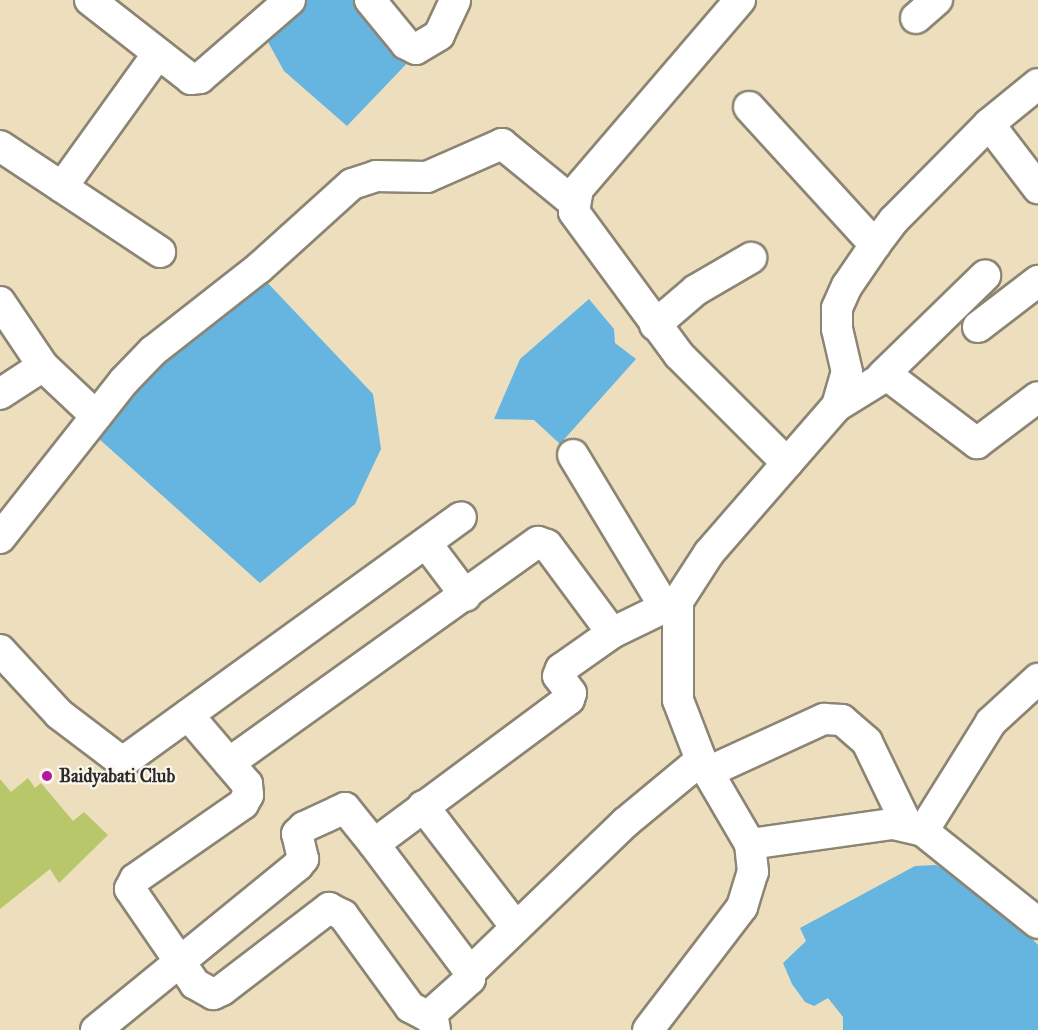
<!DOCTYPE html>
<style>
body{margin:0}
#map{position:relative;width:1038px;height:1030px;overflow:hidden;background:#eddfbd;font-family:"IM FELL Great Primer",serif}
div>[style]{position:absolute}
.green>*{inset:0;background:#b7c76a}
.water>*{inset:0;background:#65b5e0}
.roads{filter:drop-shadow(2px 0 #8c8574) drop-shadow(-2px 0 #8c8574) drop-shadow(0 2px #8c8574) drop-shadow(0 -2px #8c8574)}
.street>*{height:30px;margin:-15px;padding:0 15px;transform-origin:15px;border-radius:15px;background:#fff}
.dots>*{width:16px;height:16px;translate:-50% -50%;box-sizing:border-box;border:3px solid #fbf7ec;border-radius:50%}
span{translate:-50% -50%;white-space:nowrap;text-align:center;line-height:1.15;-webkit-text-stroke:4.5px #fbf7ec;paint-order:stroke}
.poi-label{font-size:18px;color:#2b2b2b;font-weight:700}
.left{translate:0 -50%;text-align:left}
</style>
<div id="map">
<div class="green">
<div style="clip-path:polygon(28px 778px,35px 788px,41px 783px,73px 821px,84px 812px,108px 835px,59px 883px,50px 869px,0 909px,0 779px,11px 792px)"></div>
</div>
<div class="water">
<div style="clip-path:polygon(303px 0,363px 0,413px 57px,347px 126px,284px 71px,263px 33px)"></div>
<div style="clip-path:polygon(263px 278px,373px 394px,381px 449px,355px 504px,260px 583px,98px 438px,146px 362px)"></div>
<div style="clip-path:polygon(589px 299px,614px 329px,615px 343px,636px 359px,560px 444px,534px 420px,494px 419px,520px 359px)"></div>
<div style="clip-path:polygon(936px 865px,987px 893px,1038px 945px,1038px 1030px,843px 1030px,843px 1017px,828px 998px,814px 1006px,805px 1002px,792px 984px,783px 963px,806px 941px,800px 928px,915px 866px)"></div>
</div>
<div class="roads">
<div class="street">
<div style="left:90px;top:0;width:128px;rotate:38deg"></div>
<div style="left:191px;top:79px;width:9px;rotate:-6deg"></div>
<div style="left:200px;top:78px;width:119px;rotate:-40.9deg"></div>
<div style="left:370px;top:0;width:57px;rotate:50.7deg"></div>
<div style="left:406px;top:44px;width:11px;rotate:27deg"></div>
<div style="left:416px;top:49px;width:27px;rotate:-31deg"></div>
<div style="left:439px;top:35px;width:38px;rotate:-65deg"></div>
<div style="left:740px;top:0;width:249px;rotate:130.6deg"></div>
<div style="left:578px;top:189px;width:23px;rotate:100deg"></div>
<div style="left:574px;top:212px;width:177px;rotate:53.7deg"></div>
<div style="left:679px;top:355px;width:153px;rotate:45deg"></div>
<div style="left:916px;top:18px;width:28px;rotate:-41deg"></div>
<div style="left:749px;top:107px;width:187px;rotate:47.6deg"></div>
<div style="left:989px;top:124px;width:81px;rotate:52.6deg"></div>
<div style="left:0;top:146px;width:192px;rotate:33.5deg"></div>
<div style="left:62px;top:187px;width:163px;rotate:-54.3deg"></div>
<div style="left:0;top:302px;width:77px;rotate:56.1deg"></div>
<div style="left:43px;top:366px;width:73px;rotate:43.3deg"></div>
<div style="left:655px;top:325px;width:54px;rotate:-40.5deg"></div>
<div style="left:696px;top:290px;width:64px;rotate:-30.2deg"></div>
<div style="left:978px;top:327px;width:76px;rotate:-37.5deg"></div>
<div style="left:882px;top:376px;width:144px;rotate:-44.2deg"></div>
<div style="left:0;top:394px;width:51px;rotate:-33.1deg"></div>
<div style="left:837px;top:406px;width:59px;rotate:-31.8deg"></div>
<div style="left:887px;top:375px;width:113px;rotate:37.1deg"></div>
<div style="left:977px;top:443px;width:76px;rotate:-37deg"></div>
<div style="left:573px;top:455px;width:176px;rotate:58.9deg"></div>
<div style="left:0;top:538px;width:200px;rotate:-51.7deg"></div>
<div style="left:124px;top:381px;width:42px;rotate:-46deg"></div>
<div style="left:153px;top:351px;width:135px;rotate:-38.1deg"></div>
<div style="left:259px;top:268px;width:125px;rotate:-42.1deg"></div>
<div style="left:352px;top:184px;width:25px;rotate:-18deg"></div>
<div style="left:376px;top:176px;width:51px;rotate:1.1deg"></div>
<div style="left:427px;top:177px;width:82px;rotate:-23.7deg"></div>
<div style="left:502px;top:144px;width:92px;rotate:39.2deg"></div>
<div style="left:426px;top:543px;width:66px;rotate:53deg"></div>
<div style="left:0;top:650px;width:87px;rotate:47.3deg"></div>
<div style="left:59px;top:714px;width:73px;rotate:37.2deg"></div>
<div style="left:117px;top:758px;width:10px;rotate:6deg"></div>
<div style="left:127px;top:759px;width:412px;rotate:-35.9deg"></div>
<div style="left:188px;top:715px;width:91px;rotate:49.5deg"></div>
<div style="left:247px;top:784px;width:11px;rotate:85deg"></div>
<div style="left:248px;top:795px;width:10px;rotate:119deg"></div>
<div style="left:243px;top:804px;width:131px;rotate:145.2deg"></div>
<div style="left:135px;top:879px;width:11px;rotate:117deg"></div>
<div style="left:130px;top:889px;width:115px;rotate:55.6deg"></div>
<div style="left:195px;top:984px;width:21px;rotate:29deg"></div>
<div style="left:213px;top:994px;width:10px;rotate:-24deg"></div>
<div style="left:222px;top:990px;width:135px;rotate:-37.5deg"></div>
<div style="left:329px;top:908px;width:16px;rotate:27deg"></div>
<div style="left:343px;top:915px;width:114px;rotate:53.9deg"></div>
<div style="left:410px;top:1007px;width:24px;rotate:28deg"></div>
<div style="left:229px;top:763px;width:380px;rotate:-35.6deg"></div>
<div style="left:538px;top:542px;width:9px;rotate:18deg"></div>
<div style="left:547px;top:545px;width:109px;rotate:53.5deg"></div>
<div style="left:708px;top:772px;width:128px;rotate:-24.6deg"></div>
<div style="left:824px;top:719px;width:18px;rotate:3deg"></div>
<div style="left:842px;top:720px;width:33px;rotate:41deg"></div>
<div style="left:867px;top:742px;width:94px;rotate:64.2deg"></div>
<div style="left:423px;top:806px;width:153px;rotate:52.5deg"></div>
<div style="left:923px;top:831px;width:128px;rotate:-58deg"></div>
<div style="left:991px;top:722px;width:64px;rotate:-42.5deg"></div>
<div style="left:750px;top:844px;width:144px;rotate:-8deg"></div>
<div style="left:893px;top:824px;width:31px;rotate:13deg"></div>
<div style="left:923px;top:831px;width:147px;rotate:38.7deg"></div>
<div style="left:470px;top:972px;width:216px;rotate:-43.9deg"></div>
<div style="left:626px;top:822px;width:97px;rotate:-39.6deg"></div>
<div style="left:96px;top:1030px;width:261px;rotate:-39.2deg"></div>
<div style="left:298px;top:865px;width:8px;rotate:-50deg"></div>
<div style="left:303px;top:859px;width:26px;rotate:-103deg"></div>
<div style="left:297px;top:834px;width:10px;rotate:-45deg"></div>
<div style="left:304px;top:827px;width:45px;rotate:-24.9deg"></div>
<div style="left:345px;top:808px;width:46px;rotate:51.1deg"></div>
<div style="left:435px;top:1030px;width:17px;rotate:-100deg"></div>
<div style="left:432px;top:1013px;width:51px;rotate:-41.8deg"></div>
<div style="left:470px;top:979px;width:7px;rotate:-90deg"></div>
<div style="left:470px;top:972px;width:160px;rotate:-126.9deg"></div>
<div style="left:374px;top:844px;width:243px;rotate:-36.6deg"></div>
<div style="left:569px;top:699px;width:6px;rotate:-72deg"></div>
<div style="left:571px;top:693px;width:21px;rotate:-127deg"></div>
<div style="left:558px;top:676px;width:8px;rotate:-67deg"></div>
<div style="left:561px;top:669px;width:62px;rotate:-35.2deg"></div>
<div style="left:612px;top:633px;width:73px;rotate:-25.9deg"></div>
<div style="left:648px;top:1030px;width:155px;rotate:-52.6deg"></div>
<div style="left:742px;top:907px;width:37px;rotate:-73deg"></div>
<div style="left:753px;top:872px;width:28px;rotate:-96deg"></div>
<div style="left:750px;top:844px;width:97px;rotate:-120.3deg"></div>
<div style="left:701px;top:760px;width:64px;rotate:-111deg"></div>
<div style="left:678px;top:700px;width:99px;rotate:-90deg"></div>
<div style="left:678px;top:601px;width:57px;rotate:-57.1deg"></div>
<div style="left:709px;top:553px;width:195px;rotate:-49deg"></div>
<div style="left:837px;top:406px;width:35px;rotate:-74deg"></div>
<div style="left:847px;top:372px;width:44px;rotate:-103.1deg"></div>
<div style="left:837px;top:329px;width:21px;rotate:-90deg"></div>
<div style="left:837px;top:308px;width:24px;rotate:-66deg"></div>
<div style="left:847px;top:286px;width:50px;rotate:-55.7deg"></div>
<div style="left:875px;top:245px;width:31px;rotate:-53deg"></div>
<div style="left:894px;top:220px;width:135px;rotate:-45.3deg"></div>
<div style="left:989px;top:124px;width:63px;rotate:-39.2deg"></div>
</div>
</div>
<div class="dots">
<div style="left:47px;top:776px;background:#b5179e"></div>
</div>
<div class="poi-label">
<span class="left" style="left:59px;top:776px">Baidyabati Club</span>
</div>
</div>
